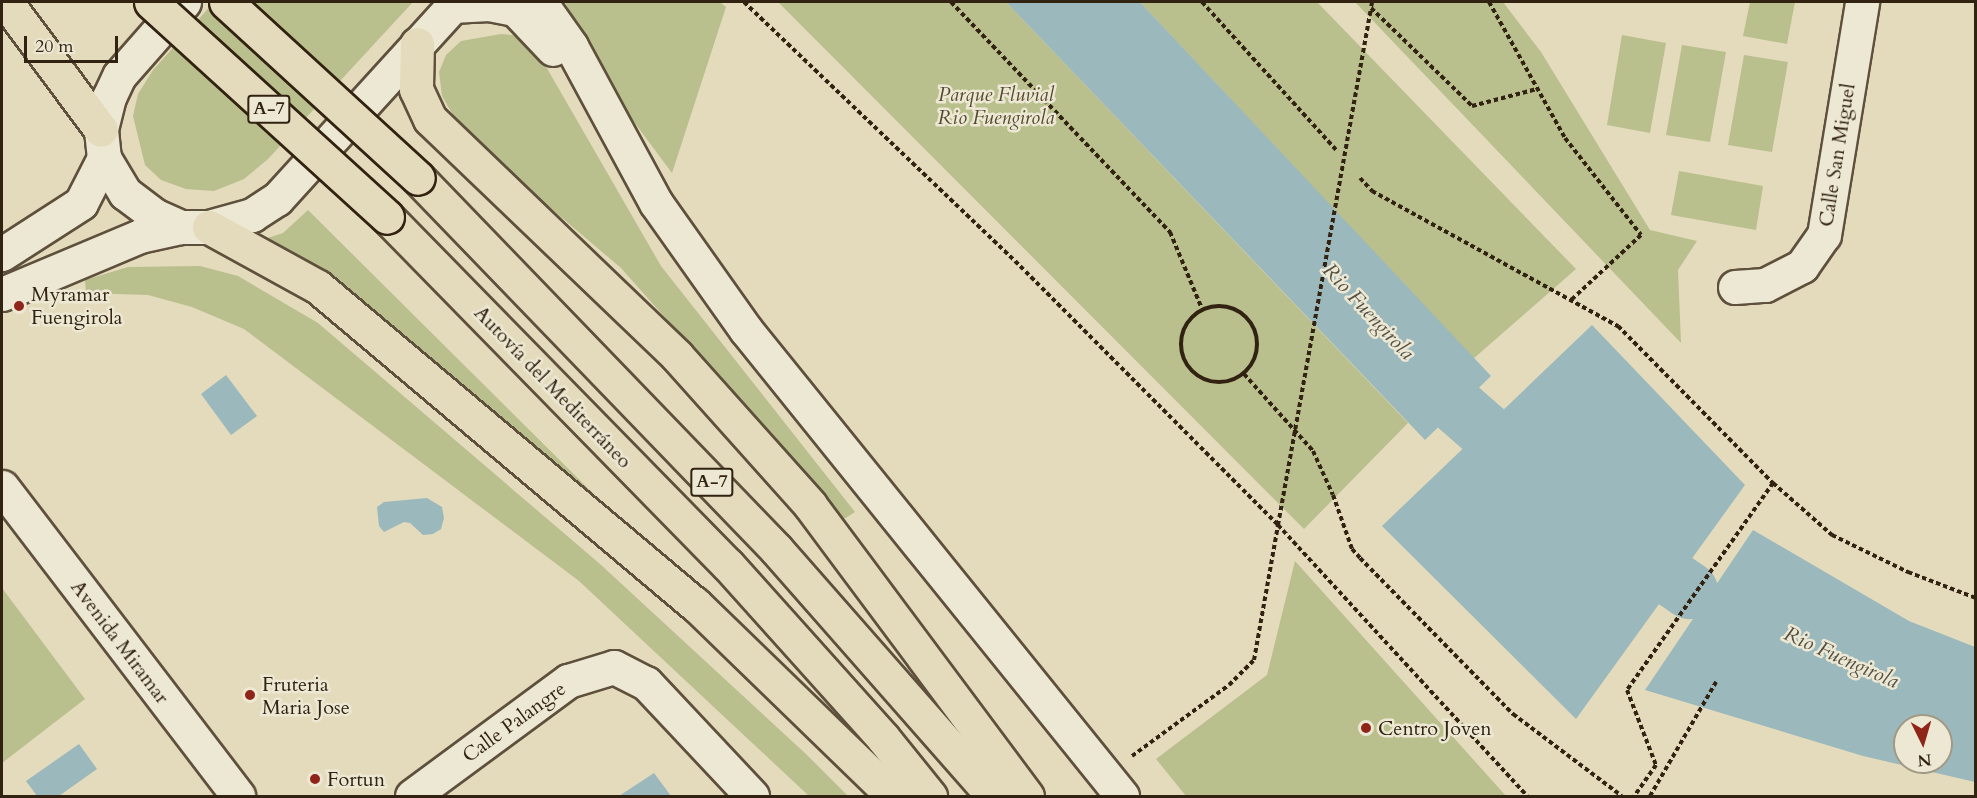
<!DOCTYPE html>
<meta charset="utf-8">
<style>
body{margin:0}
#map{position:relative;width:1977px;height:798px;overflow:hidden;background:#e4dbbc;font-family:Cardo,serif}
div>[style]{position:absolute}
.green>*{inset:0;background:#b9bf8d}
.water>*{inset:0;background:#9bb8bc}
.river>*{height:57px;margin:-28.5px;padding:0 28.5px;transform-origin:28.5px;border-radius:28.5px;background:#9bb8bc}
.path>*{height:4px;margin-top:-2px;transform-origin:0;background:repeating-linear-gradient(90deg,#322211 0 4.5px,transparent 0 7.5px)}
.path>.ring{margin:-2px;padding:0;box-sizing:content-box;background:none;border:4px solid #322211;border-radius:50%}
.roads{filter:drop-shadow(2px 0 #5e503c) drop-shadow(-2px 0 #5e503c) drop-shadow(0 2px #5e503c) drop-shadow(0 -2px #5e503c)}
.minor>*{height:33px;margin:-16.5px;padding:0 16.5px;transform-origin:16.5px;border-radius:16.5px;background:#ede8d3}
.highway>*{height:33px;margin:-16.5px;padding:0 16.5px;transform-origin:16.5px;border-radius:16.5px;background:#e4dbbc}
.path-bridge>*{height:4px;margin-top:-2px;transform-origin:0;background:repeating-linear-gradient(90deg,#322211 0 4.5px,transparent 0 7.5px)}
.bridges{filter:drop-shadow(2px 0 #322211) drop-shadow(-2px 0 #322211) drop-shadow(0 2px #322211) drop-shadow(0 -2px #322211)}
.highway-bridge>*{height:33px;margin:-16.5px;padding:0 16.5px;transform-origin:16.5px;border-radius:16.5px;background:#e4dbbc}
.dots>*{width:16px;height:16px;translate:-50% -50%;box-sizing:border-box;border:3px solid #ede8d3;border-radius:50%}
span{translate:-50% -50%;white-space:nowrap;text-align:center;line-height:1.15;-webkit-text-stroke:5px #ede8d3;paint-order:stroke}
.shield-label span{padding:2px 4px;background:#ede8d3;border:2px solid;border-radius:4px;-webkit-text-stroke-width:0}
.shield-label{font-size:18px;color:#322211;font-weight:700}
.park-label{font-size:20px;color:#544930;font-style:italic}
.street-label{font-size:20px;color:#322211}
.poi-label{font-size:20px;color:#322211}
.left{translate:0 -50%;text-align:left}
.water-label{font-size:21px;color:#524f44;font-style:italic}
.frame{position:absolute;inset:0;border:3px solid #322211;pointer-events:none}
.north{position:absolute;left:1893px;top:714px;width:60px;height:60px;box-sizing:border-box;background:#ede8d3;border:2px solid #a29985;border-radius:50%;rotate:175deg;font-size:16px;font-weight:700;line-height:24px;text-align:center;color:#322211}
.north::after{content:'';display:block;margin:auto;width:21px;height:27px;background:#8f2418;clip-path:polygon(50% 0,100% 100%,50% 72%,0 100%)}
.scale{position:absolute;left:24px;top:36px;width:94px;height:27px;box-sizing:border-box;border:3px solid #322211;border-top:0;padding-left:8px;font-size:18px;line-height:21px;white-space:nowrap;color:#322211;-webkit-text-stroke:4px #ede8d3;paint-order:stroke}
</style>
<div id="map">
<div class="green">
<div style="clip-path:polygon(214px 2px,413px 2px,268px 159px,244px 179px,214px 191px,186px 189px,161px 180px,145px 165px,133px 116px,138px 94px,153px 70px)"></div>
<div style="clip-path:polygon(565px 2px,720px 2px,726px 7px,672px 173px,602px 79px)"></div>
<div style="clip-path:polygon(778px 2px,1006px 2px,1408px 423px,1304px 529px)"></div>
<div style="clip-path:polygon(1140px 2px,1317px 2px,1576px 269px,1473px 359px)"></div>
<div style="clip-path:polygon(1355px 2px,1503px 2px,1541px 52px,1650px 230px,1697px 241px,1678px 270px,1681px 343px)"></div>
<div style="clip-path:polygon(1750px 2px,1795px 2px,1787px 44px,1743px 36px)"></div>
<div style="clip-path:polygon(501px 34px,522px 36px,537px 51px,661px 266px,855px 512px,844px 519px,621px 268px,475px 144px,453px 115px,442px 96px,439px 72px,446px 55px,461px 41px)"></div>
<div style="clip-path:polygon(1622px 35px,1666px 43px,1650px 133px,1607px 125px)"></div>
<div style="clip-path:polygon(1682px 45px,1726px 52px,1710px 142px,1666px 135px)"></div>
<div style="clip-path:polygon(1744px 55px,1788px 62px,1772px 152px,1728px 145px)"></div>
<div style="clip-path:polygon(1679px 171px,1763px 186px,1756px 230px,1671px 215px)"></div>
<div style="clip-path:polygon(308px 210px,640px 540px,310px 262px,265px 239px,283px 233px)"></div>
<div style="clip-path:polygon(200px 266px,238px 276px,318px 323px,600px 564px,806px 754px,848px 796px,809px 796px,579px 581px,244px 329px,192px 307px,148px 295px,86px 293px,85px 280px,128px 267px)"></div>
<div style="clip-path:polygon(1295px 561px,1506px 796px,1186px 796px,1156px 759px,1267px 675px)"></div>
<div style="clip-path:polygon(2px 588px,85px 699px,2px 763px)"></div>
</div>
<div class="water">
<div style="clip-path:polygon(1006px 2px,1140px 2px,1491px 376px,1425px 440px)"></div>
<div style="clip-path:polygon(1592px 325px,1745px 485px,1576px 719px,1382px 526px)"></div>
<div style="clip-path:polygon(226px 375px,257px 416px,231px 435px,201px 394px)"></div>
<div style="clip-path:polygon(427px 498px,442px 507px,444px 518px,441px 529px,433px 534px,423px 535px,410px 523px,404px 522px,384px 532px,379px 526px,377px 507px,384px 502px)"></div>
<div style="clip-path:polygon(evenodd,1753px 530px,1909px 621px,1975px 647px,1975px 782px,1863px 756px,1645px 690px,1753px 530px,1905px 726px,1941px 726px,1941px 762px,1905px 762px,1905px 726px)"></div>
<div style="clip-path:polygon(79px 744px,97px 769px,59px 796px,37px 796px,26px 781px)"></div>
<div style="clip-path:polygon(654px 773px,671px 796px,619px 796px)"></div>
</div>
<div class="river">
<div style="left:1403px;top:349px;width:80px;rotate:46.5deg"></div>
<div style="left:1458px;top:407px;width:111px;rotate:41.3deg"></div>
<div style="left:1610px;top:536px;width:96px;rotate:34.4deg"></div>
</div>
<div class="path">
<div style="left:744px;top:2px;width:375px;rotate:43.7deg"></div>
<div style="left:1015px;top:261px;width:373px;rotate:45.1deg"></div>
<div style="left:1278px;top:525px;width:368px;rotate:47.4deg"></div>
<div style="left:951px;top:2px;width:318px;rotate:46.4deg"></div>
<div style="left:1170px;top:232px;width:83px;rotate:67.4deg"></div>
<div style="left:1202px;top:2px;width:201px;rotate:47.8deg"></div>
<div style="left:1372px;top:2px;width:6px;rotate:99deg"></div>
<div style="left:1371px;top:8px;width:141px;rotate:44.1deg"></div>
<div style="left:1472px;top:106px;width:67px;rotate:-14.7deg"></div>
<div style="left:1489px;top:2px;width:156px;rotate:60.8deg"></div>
<div style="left:1565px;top:138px;width:123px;rotate:51.9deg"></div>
<div style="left:1641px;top:235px;width:96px;rotate:137.1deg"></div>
<div style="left:1360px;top:178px;width:18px;rotate:47deg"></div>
<div style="left:1372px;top:191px;width:281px;rotate:28.8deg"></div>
<div style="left:1618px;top:326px;width:221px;rotate:45.4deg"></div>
<div style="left:1773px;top:483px;width:253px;rotate:125.2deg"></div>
<div style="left:1627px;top:690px;width:80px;rotate:68.9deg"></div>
<div style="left:1656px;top:765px;width:38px;rotate:125deg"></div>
<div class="ring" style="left:1181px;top:306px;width:72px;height:72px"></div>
<div style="left:1244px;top:374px;width:103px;rotate:48.1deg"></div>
<div style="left:1313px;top:451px;width:48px;rotate:65.6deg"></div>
<div style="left:1333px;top:495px;width:57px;rotate:70.6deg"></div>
<div style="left:1352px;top:549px;width:12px;rotate:48deg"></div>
<div style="left:1360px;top:558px;width:219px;rotate:45.6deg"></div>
<div style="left:1513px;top:714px;width:136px;rotate:37deg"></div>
<div style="left:1773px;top:483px;width:79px;rotate:41.4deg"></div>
<div style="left:1832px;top:535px;width:85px;rotate:26deg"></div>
<div style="left:1908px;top:572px;width:73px;rotate:20.9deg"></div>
<div style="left:1132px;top:756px;width:120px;rotate:-36.2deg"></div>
<div style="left:1229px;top:685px;width:35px;rotate:-45deg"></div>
<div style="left:1254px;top:660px;width:137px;rotate:-79.9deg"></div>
<div style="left:1650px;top:796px;width:132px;rotate:-59.9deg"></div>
</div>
<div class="roads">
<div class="minor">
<div style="left:184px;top:2px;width:98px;rotate:131.3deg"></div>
<div style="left:119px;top:76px;width:23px;rotate:115deg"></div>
<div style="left:109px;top:97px;width:34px;rotate:104deg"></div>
<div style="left:101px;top:130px;width:28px;rotate:84deg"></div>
<div style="left:104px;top:158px;width:41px;rotate:59deg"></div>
<div style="left:125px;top:193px;width:36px;rotate:37deg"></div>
<div style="left:154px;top:215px;width:30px;rotate:24deg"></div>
<div style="left:181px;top:227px;width:28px"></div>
<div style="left:209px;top:227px;width:45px;rotate:-15.6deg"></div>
<div style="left:252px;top:215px;width:30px;rotate:-33deg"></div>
<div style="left:277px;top:199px;width:266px;rotate:-47.7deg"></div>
<div style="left:540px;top:2px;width:54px;rotate:54.8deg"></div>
<div style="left:571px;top:46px;width:179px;rotate:61.6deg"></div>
<div style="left:656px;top:203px;width:156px;rotate:54.7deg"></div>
<div style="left:746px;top:330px;width:599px;rotate:51.1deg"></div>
<div style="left:452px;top:6px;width:37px;rotate:-3deg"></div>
<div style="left:489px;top:4px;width:26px;rotate:11deg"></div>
<div style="left:515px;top:9px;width:55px;rotate:46.5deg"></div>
<div style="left:2px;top:254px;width:94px;rotate:-32.8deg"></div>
<div style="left:81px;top:203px;width:51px;rotate:-62.9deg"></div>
<div style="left:1735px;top:287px;width:30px;rotate:-4deg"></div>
<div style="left:1765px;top:285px;width:42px;rotate:-27.2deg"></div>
<div style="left:1802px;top:266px;width:38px;rotate:-55deg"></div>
<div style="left:1824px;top:235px;width:236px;rotate:-80.7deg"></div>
<div style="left:2px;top:294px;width:150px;rotate:-22.8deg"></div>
<div style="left:140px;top:236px;width:42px;rotate:-12.4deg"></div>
<div style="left:2px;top:487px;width:389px;rotate:52.6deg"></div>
<div style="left:412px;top:796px;width:194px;rotate:-36.4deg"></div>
<div style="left:568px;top:681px;width:48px;rotate:-16.9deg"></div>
<div style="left:614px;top:667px;width:36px;rotate:27deg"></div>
<div style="left:646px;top:683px;width:155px;rotate:46.8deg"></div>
</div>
<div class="highway">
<div style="left:6px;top:2px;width:159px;rotate:53.4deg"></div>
<div style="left:417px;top:44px;width:45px;rotate:91.3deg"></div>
<div style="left:416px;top:89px;width:33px;rotate:65deg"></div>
<div style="left:430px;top:119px;width:342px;rotate:43.8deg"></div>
<div style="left:677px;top:356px;width:200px;rotate:48.2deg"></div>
<div style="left:810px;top:505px;width:363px;rotate:53.3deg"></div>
<div style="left:418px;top:178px;width:516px;rotate:46.02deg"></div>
<div style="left:776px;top:549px;width:329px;rotate:48.7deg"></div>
<div style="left:387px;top:217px;width:487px;rotate:45.6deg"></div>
<div style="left:728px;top:565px;width:232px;rotate:48.1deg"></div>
<div style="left:883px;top:738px;width:75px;rotate:51deg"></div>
<div style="left:209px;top:227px;width:124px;rotate:28.8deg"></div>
<div style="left:318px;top:287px;width:493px;rotate:40.1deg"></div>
<div style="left:695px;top:604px;width:276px;rotate:44.1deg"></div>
</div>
</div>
<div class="path-bridge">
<div style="left:1278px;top:525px;width:525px;rotate:-79.8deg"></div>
</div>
<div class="bridges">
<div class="highway-bridge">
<div style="left:151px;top:2px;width:319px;rotate:42.3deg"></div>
<div style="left:226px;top:2px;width:260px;rotate:42.5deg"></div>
</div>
</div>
<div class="dots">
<div style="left:19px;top:306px;background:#8f2418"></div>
<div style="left:250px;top:695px;background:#8f2418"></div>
<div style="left:1366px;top:728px;background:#8f2418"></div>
<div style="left:315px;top:779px;background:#8f2418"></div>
</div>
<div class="shield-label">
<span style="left:269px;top:109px">A-7</span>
<span style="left:712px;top:482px">A-7</span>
</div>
<div class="park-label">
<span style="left:996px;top:106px">Parque Fluvial<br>Rio Fuengirola</span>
</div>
<div class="street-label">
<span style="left:1837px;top:155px;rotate:-81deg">Calle San Miguel</span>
<span style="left:553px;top:387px;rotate:46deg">Autovía del Mediterráneo</span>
<span style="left:120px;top:642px;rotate:53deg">Avenida Miramar</span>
<span style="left:514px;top:722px;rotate:-36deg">Calle Palangre</span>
</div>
<div class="poi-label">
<span class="left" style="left:31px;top:306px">Myramar<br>Fuengirola</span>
<span class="left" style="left:262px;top:696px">Fruteria<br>Maria Jose</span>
<span class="left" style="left:1378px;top:728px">Centro Joven</span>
<span class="left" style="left:327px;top:779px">Fortun</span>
</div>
<div class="water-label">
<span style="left:1368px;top:312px;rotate:47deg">Rio Fuengirola</span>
<span style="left:1841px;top:658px;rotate:24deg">Rio Fuengirola</span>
</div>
<div class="frame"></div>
<div class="north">N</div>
<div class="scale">20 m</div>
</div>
